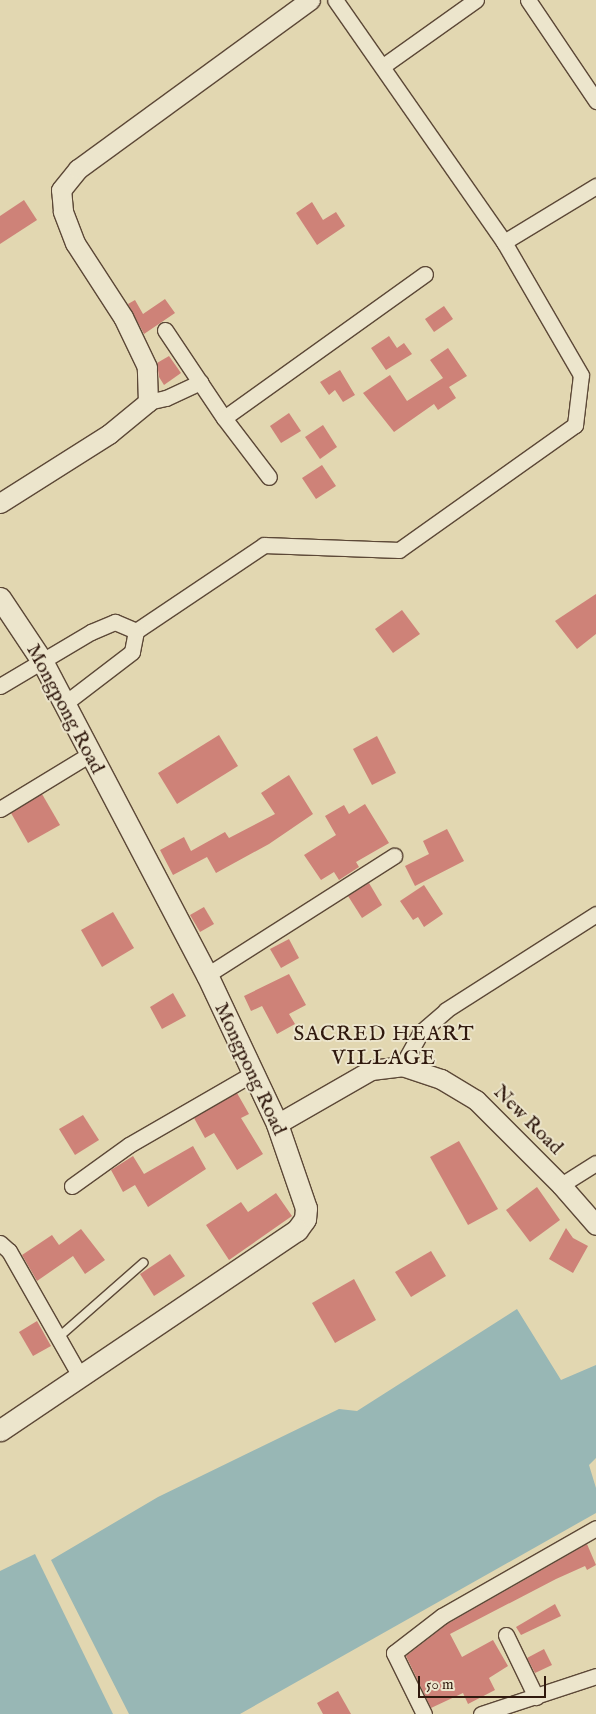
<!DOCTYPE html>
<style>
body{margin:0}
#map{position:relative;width:596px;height:1714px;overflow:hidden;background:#e2d7b1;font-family:"IM FELL English",serif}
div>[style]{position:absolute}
.water>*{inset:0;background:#98b7b5}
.building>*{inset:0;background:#ce8278}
.roads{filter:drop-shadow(1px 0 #5c4837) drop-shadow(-1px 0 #5c4837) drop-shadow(0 1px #5c4837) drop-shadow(0 -1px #5c4837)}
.service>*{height:8px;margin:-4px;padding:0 4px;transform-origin:4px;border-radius:4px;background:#ece5cc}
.minor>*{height:15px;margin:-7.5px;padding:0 7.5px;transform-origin:7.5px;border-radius:7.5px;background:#ece5cc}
.tertiary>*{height:19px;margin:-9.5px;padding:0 9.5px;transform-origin:9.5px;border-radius:9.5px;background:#ece5cc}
.secondary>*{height:21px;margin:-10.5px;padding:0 10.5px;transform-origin:10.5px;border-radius:10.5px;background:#ece5cc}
span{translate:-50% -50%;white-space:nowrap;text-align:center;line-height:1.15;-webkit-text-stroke:4px #ece5cc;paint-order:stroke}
.street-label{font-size:20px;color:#30190e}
.neighbourhood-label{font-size:21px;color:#30190e;letter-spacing:1px}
.scale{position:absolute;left:418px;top:1676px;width:128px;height:22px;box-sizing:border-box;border:2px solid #30190e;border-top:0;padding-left:6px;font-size:15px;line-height:18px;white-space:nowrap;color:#30190e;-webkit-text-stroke:4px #ece5cc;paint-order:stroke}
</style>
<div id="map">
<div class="water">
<div style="clip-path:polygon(517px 1309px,561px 1380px,596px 1365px,596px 1458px,589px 1465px,596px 1488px,596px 1513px,240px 1714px,129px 1714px,51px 1560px,158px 1497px,339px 1409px,357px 1411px)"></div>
<div style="clip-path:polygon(35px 1554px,113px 1714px,0 1714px,0 1571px)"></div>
</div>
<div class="building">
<div style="clip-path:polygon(24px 200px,37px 220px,0 244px,0 216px)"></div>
<div style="clip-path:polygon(312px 202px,323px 220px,336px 212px,345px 226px,317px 245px,296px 213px)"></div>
<div style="clip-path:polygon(165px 299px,175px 313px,144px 334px,128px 304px,135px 300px,143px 314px)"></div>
<div style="clip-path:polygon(444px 306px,453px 319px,434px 332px,425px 319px)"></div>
<div style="clip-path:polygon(389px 336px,397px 348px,404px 343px,412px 354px,386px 370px,371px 348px)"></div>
<div style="clip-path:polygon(448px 348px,467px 376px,449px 387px,456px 398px,438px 410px,434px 404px,394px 432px,363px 393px,390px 375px,407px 401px,443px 378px,430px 360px)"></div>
<div style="clip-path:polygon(169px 356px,181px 373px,164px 385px,159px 377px,157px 363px)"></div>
<div style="clip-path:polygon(340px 370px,355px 395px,343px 402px,335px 390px,329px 395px,320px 382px)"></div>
<div style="clip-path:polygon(289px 413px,301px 431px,281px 443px,270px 426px)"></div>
<div style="clip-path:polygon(323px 425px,337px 447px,320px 459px,305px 437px)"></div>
<div style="clip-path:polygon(322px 465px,336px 486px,316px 499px,302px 478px)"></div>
<div style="clip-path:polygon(596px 594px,596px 634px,577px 649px,555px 621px)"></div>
<div style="clip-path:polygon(402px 610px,420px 634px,393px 653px,375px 629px)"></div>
<div style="clip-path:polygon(219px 735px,238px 766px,177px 804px,158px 773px)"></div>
<div style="clip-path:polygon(377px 736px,396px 773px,372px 785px,353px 749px)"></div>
<div style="clip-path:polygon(289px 775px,313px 814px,269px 844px,216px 873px,207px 857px,173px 875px,160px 850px,184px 837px,191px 851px,225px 832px,229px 838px,275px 814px,261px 793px)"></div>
<div style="clip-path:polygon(42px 794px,60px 825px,28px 843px,11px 813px)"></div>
<div style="clip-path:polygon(365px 804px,389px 843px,356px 862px,359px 867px,339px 880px,334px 872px,321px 880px,304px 855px,336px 835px,325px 816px,344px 805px,349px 814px)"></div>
<div style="clip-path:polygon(447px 829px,464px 861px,415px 886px,405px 866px,429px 854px,423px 841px)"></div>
<div style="clip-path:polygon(369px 883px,382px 905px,362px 918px,348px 896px)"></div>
<div style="clip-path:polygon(424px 885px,443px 914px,424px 927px,418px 917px,413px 920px,400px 901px)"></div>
<div style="clip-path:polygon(204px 907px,214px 924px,200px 932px,190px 915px)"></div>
<div style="clip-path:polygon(113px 912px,134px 948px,102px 967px,81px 930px)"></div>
<div style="clip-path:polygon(289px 939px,299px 958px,281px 968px,270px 949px)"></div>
<div style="clip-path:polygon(289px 974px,306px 1005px,289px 1014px,295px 1024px,277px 1034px,262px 1006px,251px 1011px,244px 996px)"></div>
<div style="clip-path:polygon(173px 993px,186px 1016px,162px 1029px,150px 1007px)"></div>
<div style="clip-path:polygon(237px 1093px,249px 1114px,241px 1118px,263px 1154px,237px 1170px,214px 1133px,205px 1138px,194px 1118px)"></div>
<div style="clip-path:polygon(83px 1115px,99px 1140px,75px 1155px,59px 1129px)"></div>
<div style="clip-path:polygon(459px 1141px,498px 1209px,468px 1225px,430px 1157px)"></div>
<div style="clip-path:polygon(193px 1146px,206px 1169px,148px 1207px,135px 1185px,123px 1192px,111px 1170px,133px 1156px,144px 1174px)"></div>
<div style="clip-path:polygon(537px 1187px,560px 1220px,530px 1242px,506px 1210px)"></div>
<div style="clip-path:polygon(276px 1193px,292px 1216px,229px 1260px,206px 1225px,241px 1202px,248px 1212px)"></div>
<div style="clip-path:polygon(566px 1228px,573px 1238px,588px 1246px,573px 1273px,549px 1259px)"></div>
<div style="clip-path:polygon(81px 1229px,105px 1260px,85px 1274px,73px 1256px,37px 1281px,22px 1255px,52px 1235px,59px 1245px)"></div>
<div style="clip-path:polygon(431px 1251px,446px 1276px,411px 1297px,395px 1272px)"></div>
<div style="clip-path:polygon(170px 1254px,185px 1276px,154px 1296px,140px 1274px)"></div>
<div style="clip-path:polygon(354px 1279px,376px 1320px,335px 1343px,312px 1303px)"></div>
<div style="clip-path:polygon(37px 1321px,51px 1346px,33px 1356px,19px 1332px)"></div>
<div style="clip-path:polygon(587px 1544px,596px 1565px,587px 1570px,585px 1566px,556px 1579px,450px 1634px,462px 1657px,493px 1640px,508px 1666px,489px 1678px,495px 1690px,468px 1704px,463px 1693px,431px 1708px,406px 1656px,447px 1624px)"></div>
<div style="clip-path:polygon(555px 1604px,561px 1616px,521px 1635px,516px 1627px)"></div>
<div style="clip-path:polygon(544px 1649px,552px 1665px,535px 1673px,527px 1658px)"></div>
<div style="clip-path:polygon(338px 1691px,351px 1714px,323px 1714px,317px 1703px)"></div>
</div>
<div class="roads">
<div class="service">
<div style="left:60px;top:1336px;width:111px;rotate:-41.3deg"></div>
</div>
<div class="minor">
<div style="left:528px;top:0;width:122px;rotate:56deg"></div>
<div style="left:383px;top:66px;width:114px;rotate:-35.4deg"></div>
<div style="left:504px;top:242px;width:108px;rotate:-31.3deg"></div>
<div style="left:165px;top:330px;width:106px;rotate:56.2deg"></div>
<div style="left:224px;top:418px;width:74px;rotate:52.7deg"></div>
<div style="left:148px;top:402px;width:18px;rotate:-13deg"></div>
<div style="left:166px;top:398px;width:38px;rotate:-25deg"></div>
<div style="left:224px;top:418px;width:247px;rotate:-35.6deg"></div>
<div style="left:136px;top:631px;width:154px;rotate:-33.9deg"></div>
<div style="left:264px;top:545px;width:135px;rotate:2.1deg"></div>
<div style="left:399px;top:550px;width:216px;rotate:-35.4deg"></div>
<div style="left:575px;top:425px;width:50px;rotate:-83.2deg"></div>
<div style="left:581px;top:375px;width:154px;rotate:-120.1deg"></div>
<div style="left:504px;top:242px;width:295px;rotate:-124.9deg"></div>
<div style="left:0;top:686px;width:106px;rotate:-30.7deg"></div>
<div style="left:91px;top:632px;width:26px;rotate:-23deg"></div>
<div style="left:115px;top:622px;width:23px;rotate:23deg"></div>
<div style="left:136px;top:631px;width:21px;rotate:101deg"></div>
<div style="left:132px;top:652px;width:86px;rotate:142.6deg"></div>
<div style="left:0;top:809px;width:105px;rotate:-31.4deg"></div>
<div style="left:207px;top:975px;width:222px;rotate:-32.5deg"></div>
<div style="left:402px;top:1066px;width:38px;rotate:-61deg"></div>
<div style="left:420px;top:1033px;width:35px;rotate:-41deg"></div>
<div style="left:446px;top:1010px;width:178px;rotate:-32.6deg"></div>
<div style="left:561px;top:1185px;width:41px;rotate:-32.2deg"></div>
<div style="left:72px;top:1186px;width:70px;rotate:-35.7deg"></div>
<div style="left:129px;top:1145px;width:142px;rotate:-30deg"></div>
<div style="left:0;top:1243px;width:12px;rotate:42deg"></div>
<div style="left:9px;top:1251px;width:146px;rotate:60.4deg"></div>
<div style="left:506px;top:1635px;width:69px;rotate:64.2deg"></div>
<div style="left:424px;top:1714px;width:68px;rotate:-116.2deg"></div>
<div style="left:394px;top:1653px;width:61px;rotate:-37.6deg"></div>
<div style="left:442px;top:1616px;width:177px;rotate:-29.7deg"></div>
<div style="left:481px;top:1714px;width:121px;rotate:-18.3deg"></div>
</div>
<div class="tertiary">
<div style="left:0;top:503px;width:129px;rotate:-32.3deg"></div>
<div style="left:109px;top:434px;width:50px;rotate:-39.4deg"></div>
<div style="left:148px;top:402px;width:35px;rotate:-92deg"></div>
<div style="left:147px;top:367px;width:55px;rotate:-115.6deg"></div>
<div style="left:123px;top:317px;width:88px;rotate:-123deg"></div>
<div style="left:75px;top:243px;width:34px;rotate:-111deg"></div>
<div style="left:63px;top:211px;width:21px;rotate:-95deg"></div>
<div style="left:61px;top:190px;width:27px;rotate:-51deg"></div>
<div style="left:78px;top:169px;width:287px;rotate:-36.1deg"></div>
<div style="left:277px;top:1124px;width:108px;rotate:-29.9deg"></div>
<div style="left:371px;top:1070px;width:31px;rotate:-7deg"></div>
<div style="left:402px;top:1066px;width:41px;rotate:18.4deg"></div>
<div style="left:441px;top:1079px;width:41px;rotate:31deg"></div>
<div style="left:476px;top:1100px;width:120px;rotate:45deg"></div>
<div style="left:561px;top:1185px;width:53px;rotate:48.8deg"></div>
</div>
<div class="secondary">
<div style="left:0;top:598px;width:76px;rotate:56.3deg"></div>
<div style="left:42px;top:661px;width:355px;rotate:62.3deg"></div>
<div style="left:207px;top:975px;width:165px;rotate:64.8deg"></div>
<div style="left:277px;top:1124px;width:89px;rotate:71deg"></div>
<div style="left:306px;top:1208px;width:11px;rotate:95deg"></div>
<div style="left:305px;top:1219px;width:14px;rotate:126deg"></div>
<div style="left:297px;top:1230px;width:358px;rotate:146deg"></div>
</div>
</div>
<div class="street-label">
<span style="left:65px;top:709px;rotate:62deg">Mongpong Road</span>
<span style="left:250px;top:1069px;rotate:65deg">Mongpong Road</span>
<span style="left:528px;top:1120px;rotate:45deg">New Road</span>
</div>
<div class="neighbourhood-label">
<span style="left:384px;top:1047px">SACRED HEART<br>VILLAGE</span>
</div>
<div class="scale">50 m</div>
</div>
